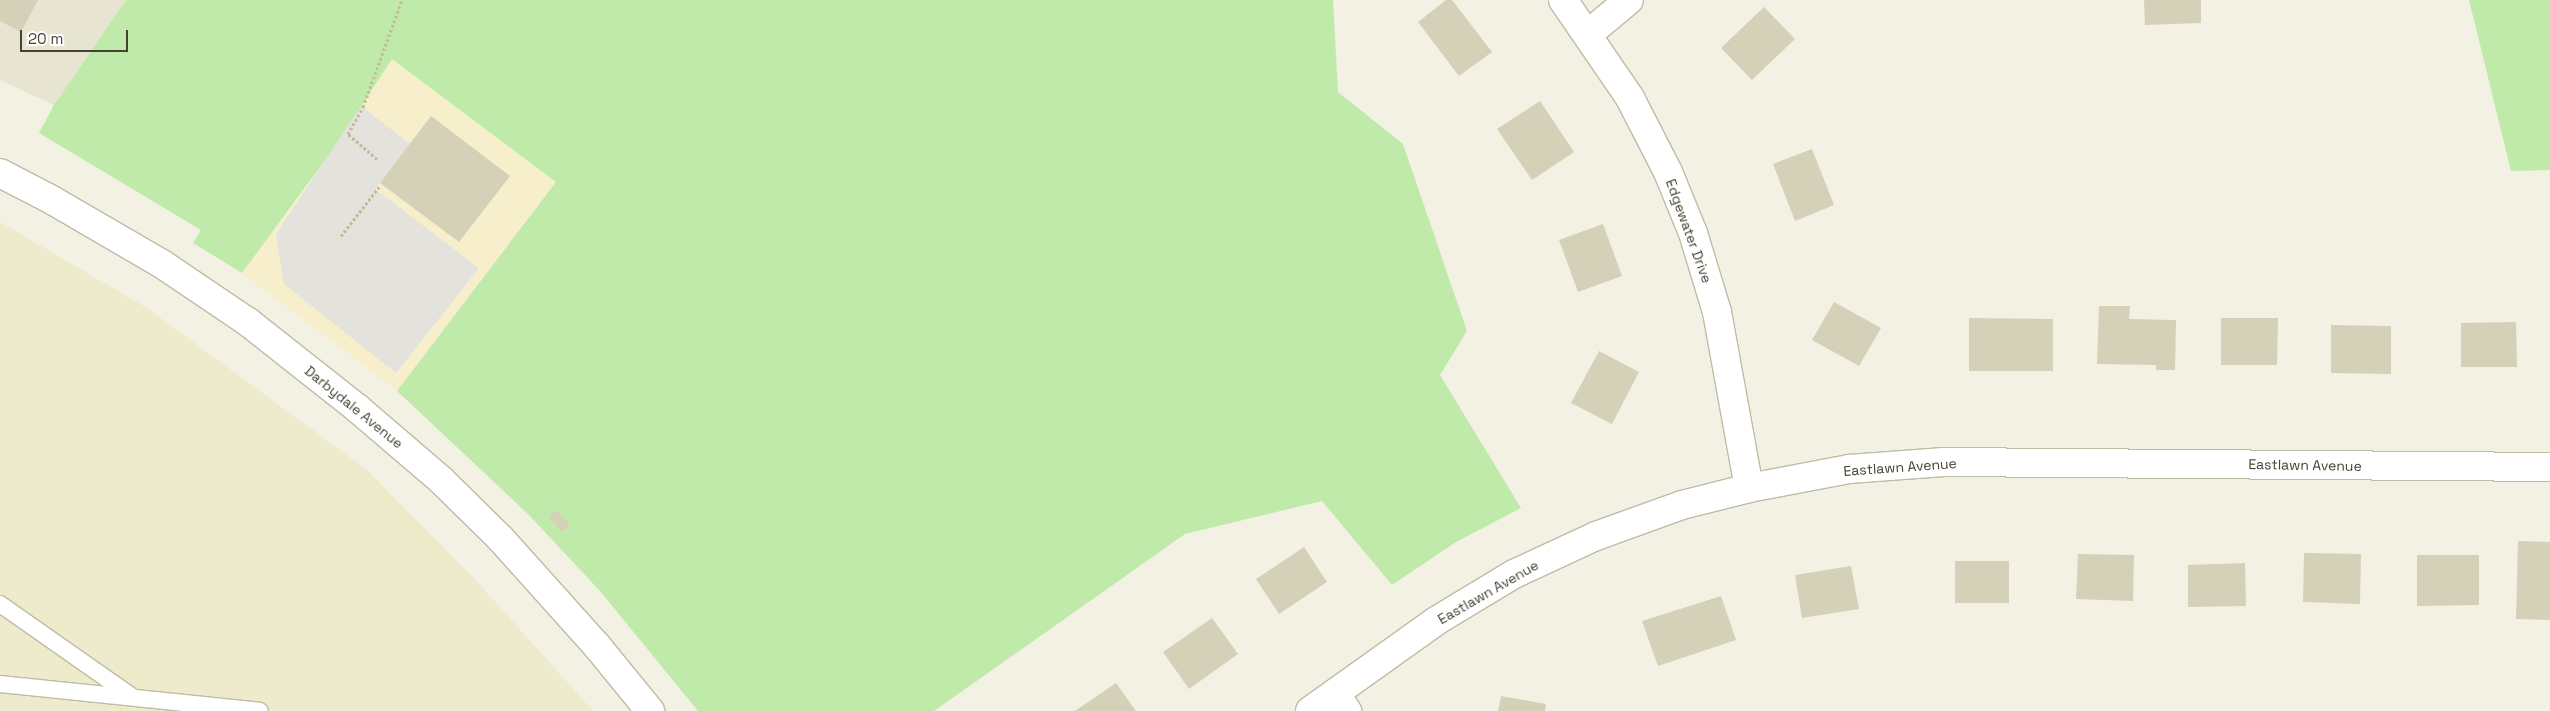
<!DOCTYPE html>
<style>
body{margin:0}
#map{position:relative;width:2550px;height:711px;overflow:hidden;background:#f3f1e3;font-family:"Space Grotesk",sans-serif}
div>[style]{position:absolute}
.residential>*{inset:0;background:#e7e5d1}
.commercial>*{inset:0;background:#f7eecc}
.education>*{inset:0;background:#edebcc}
.green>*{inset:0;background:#bfeaa9}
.parking>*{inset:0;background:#e3e2dc}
.building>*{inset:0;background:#d5d0b8}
.path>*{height:3px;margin-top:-1.5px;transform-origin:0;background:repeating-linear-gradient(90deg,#c1bb96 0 2.5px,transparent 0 5px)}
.roads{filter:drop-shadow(1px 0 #bfbba5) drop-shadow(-1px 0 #bfbba5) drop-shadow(0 1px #bfbba5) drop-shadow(0 -1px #bfbba5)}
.service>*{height:16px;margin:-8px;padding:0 8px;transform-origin:8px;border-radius:8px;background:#fff}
.minor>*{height:28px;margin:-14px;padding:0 14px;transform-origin:14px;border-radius:14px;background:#fff}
.tertiary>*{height:28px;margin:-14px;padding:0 14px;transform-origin:14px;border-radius:14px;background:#fff}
span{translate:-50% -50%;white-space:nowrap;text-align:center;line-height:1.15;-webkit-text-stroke:5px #fff;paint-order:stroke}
.street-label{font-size:14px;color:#454233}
.scale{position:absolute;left:20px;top:30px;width:108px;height:22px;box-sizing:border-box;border:2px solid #454233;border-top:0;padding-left:6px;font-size:15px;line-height:18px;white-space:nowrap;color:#454233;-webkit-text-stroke:4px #fff;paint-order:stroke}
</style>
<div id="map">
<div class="residential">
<div style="clip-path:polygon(0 0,126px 0,54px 105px,0 80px)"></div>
</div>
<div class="commercial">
<div style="clip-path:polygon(392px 59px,556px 182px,397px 391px,242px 273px,331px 152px)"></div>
</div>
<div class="education">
<div style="clip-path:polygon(0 222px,147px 308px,366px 469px,473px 577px,593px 711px,0 711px)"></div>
</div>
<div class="green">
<div style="clip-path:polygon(126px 0,1333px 0,1338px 92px,1403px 144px,1467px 331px,1440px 375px,1521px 508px,1456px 542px,1392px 585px,1322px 501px,1185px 534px,934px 711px,698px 711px,600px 591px,528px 514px,397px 391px,556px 182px,392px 59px,331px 152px,242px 273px,193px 243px,201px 230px,39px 133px,54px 105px)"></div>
<div style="clip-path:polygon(2469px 0,2550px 0,2550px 170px,2511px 171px)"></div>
</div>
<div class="parking">
<div style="clip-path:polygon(361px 106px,410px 144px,375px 189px,479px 268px,396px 373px,284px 284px,276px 234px)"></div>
</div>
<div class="building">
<div style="clip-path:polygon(0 0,38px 0,21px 32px,0 21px)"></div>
<div style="clip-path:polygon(1446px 0,1452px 0,1492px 52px,1459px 76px,1418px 22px)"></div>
<div style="clip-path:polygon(2144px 0,2201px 0,2201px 23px,2145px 25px)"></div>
<div style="clip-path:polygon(1764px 7px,1795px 39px,1752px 80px,1721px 48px)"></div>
<div style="clip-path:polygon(1540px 101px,1574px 152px,1532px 180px,1497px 129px)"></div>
<div style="clip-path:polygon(431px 116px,510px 176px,459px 242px,380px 183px)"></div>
<div style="clip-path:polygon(1812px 149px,1834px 205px,1795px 221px,1773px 164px)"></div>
<div style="clip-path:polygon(1603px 224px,1622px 276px,1578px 292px,1559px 240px)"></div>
<div style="clip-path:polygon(1834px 302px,1881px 328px,1859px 366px,1812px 340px)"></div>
<div style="clip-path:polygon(2099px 306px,2130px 306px,2129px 319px,2176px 320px,2175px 370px,2156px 370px,2156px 365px,2097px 364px)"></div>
<div style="clip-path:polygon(1969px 318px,2053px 319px,2053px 371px,1969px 371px)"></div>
<div style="clip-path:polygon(2221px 318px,2278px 318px,2277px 365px,2221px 365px)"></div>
<div style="clip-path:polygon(2516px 322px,2517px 367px,2461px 367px,2461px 323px)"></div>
<div style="clip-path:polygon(2331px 325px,2391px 326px,2391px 374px,2331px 373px)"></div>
<div style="clip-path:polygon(1599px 351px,1639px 372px,1612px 424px,1571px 403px)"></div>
<div style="clip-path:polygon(557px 510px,570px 525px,562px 532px,549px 517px)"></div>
<div style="clip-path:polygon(2518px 541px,2550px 542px,2550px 620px,2516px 619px)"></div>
<div style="clip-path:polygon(1304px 547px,1327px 582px,1279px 614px,1256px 579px)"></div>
<div style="clip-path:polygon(2304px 553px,2361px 554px,2360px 604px,2303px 602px)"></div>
<div style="clip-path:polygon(2078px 554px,2134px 555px,2133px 601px,2076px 599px)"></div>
<div style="clip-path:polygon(2417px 555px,2479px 555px,2479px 605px,2417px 606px)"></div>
<div style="clip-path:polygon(1955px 561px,2009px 561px,2009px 603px,1955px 603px)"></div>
<div style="clip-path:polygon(2245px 563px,2246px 606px,2188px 607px,2188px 565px)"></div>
<div style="clip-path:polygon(1851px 566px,1859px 609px,1802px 618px,1795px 575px)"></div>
<div style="clip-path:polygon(1721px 596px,1736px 640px,1658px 666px,1642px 621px)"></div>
<div style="clip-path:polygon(1212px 618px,1238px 654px,1189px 689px,1163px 652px)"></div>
<div style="clip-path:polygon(1116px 683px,1136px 711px,1075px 711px)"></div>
<div style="clip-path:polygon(1501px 696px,1546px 704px,1545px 711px,1498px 711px)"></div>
</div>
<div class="path">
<div style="left:377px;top:159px;width:38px;rotate:-139deg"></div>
<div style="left:348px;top:134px;width:31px;rotate:-61deg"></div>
<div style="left:363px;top:107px;width:114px;rotate:-70deg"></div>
<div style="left:341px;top:236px;width:62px;rotate:-52.2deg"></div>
</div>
<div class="roads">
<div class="service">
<div style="left:0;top:604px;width:159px;rotate:35deg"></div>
<div style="left:0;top:684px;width:261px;rotate:5.9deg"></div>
</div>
<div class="minor">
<div style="left:1563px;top:0;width:119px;rotate:55.6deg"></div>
<div style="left:1630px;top:98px;width:83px;rotate:62.8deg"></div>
<div style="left:1668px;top:172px;width:66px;rotate:67.7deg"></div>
<div style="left:1693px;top:233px;width:83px;rotate:73.1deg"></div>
<div style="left:1717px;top:312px;width:179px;rotate:79.7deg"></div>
<div style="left:1588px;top:34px;width:53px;rotate:-39.7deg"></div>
<div style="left:1335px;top:693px;width:22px;rotate:56deg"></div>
</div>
<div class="tertiary">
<div style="left:0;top:173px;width:59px;rotate:27.4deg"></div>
<div style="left:52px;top:200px;width:127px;rotate:30.2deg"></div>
<div style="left:162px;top:264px;width:104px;rotate:34deg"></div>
<div style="left:248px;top:322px;width:139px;rotate:38.3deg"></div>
<div style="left:357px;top:408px;width:111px;rotate:40.6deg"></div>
<div style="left:441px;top:480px;width:84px;rotate:44.5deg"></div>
<div style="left:501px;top:539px;width:144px;rotate:48.1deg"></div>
<div style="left:597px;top:646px;width:84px;rotate:50.8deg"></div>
<div style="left:1310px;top:711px;width:155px;rotate:-35.5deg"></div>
<div style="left:1436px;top:621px;width:91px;rotate:-31.1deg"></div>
<div style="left:1514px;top:574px;width:90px;rotate:-24.9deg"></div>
<div style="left:1596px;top:536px;width:91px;rotate:-19.8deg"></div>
<div style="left:1682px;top:505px;width:69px;rotate:-14.2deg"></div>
<div style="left:1749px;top:488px;width:102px;rotate:-10.8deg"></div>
<div style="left:1849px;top:469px;width:95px;rotate:-4.2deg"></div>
<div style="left:1944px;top:462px;width:606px;rotate:0.47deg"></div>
</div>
</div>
<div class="street-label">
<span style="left:1689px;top:231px;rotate:70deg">Edgewater Drive</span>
<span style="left:354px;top:407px;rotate:39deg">Darbydale Avenue</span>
<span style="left:2305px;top:465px;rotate:1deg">Eastlawn Avenue</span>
<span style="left:1900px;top:467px;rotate:-4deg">Eastlawn Avenue</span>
<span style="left:1488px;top:592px;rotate:-30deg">Eastlawn Avenue</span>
</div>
<div class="scale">20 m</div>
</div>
